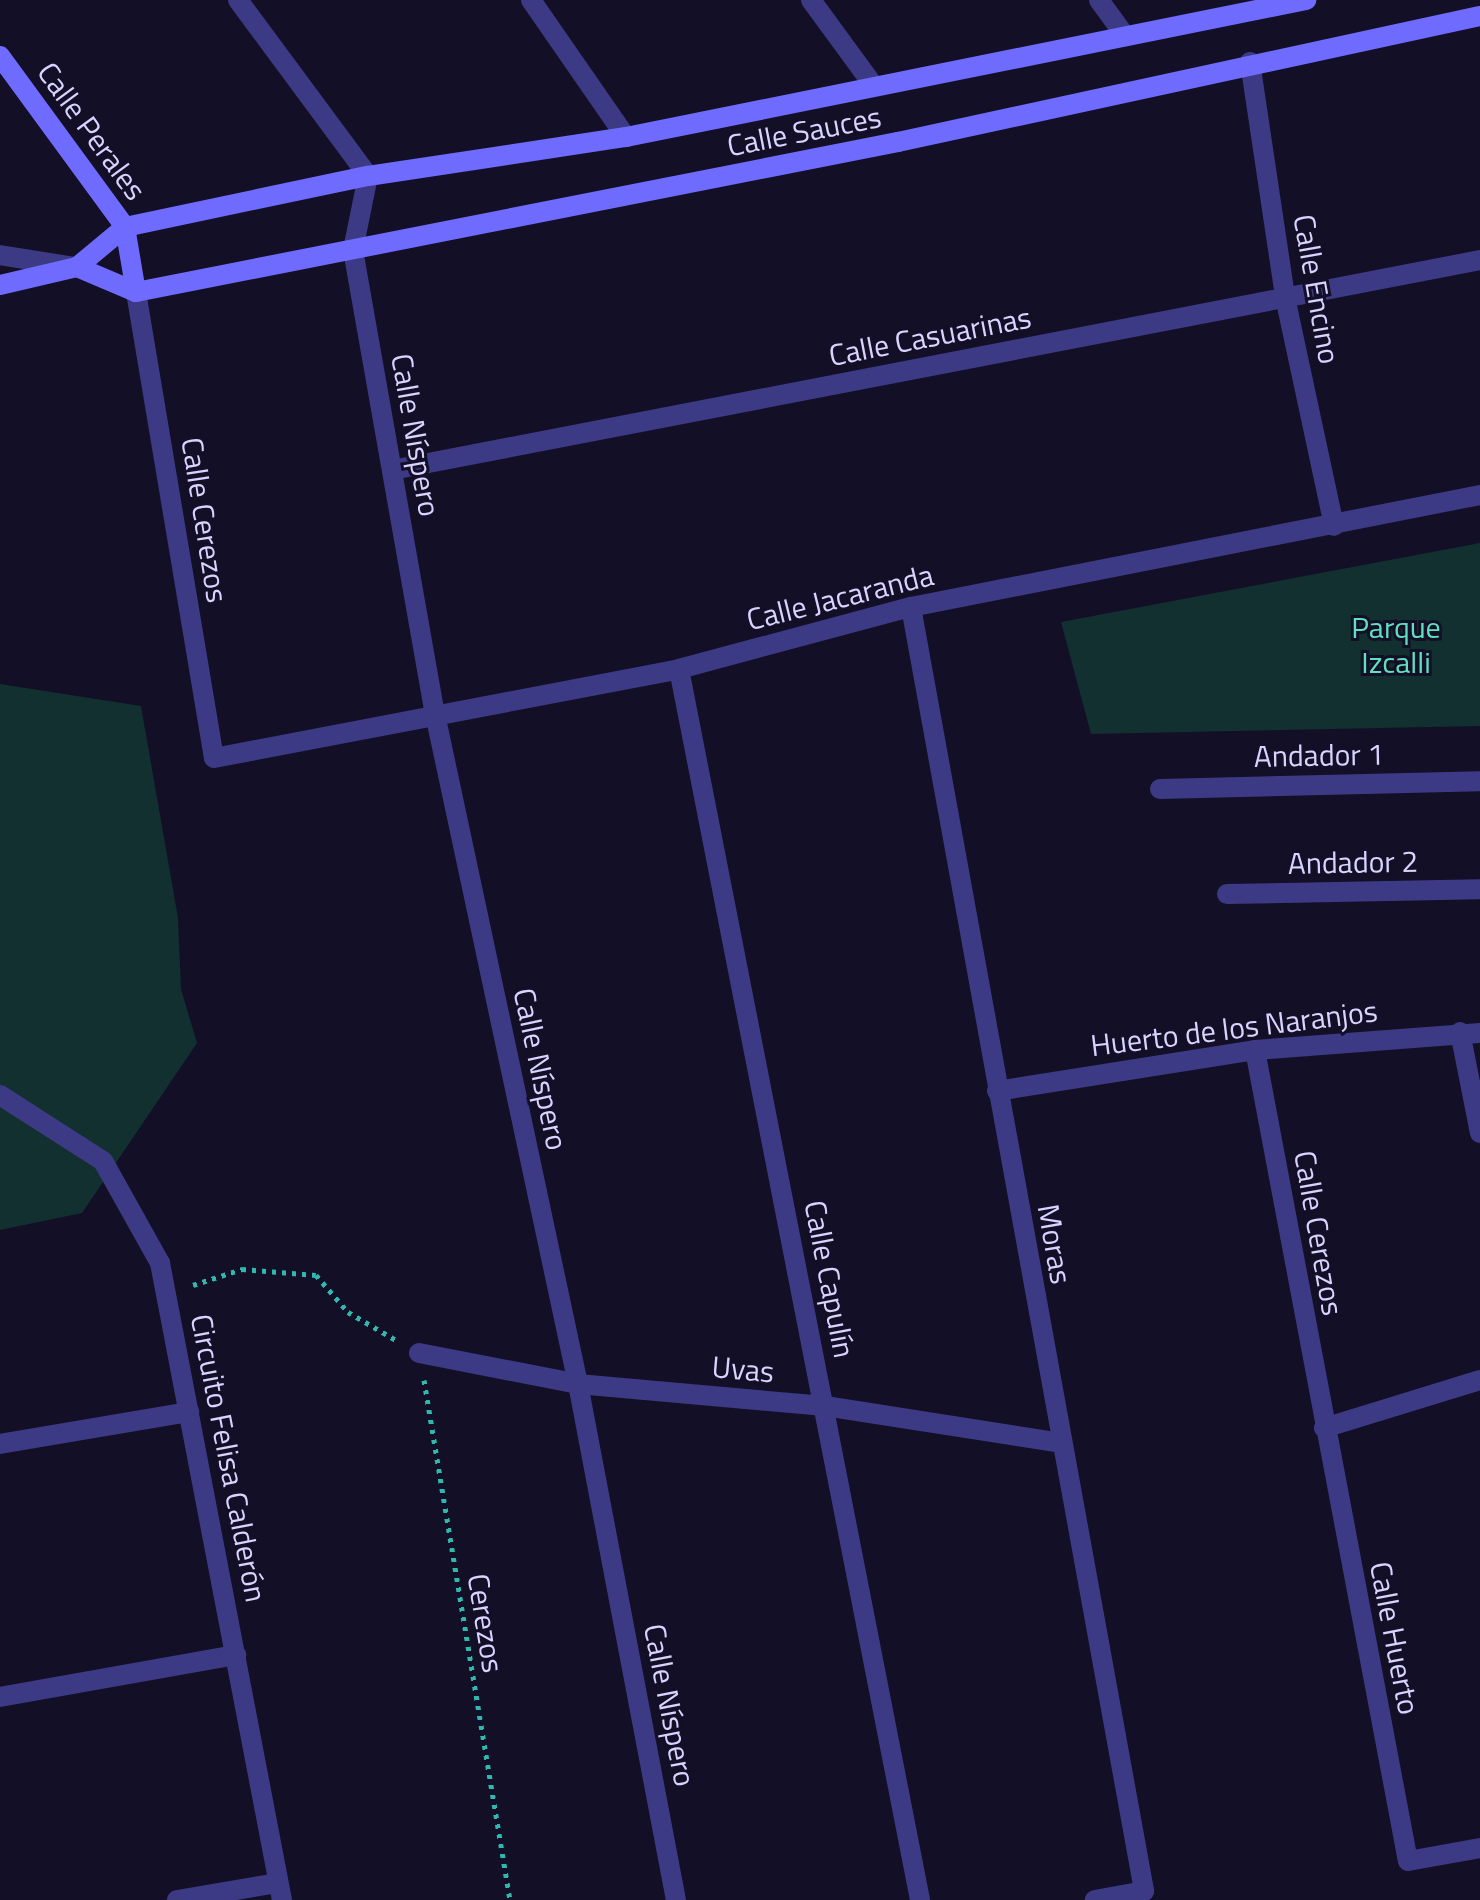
<!DOCTYPE html>
<meta charset="utf-8">
<style>
body{margin:0}
#map{position:relative;width:1480px;height:1900px;overflow:hidden;background:#130f26;font-family:"Titillium Web",sans-serif}
div>[style]{position:absolute}
.green>*{inset:0;background:#12302f}
.path>*{height:5px;margin-top:-2.5px;transform-origin:0;background:repeating-linear-gradient(90deg,#2fb8b0 0 4px,transparent 0 10px)}
.street>*{height:20px;margin:-10px;padding:0 10px;transform-origin:10px;border-radius:10px;background:#3d3a85}
.secondary>*{height:20px;margin:-10px;padding:0 10px;transform-origin:10px;border-radius:10px;background:#6f6bff}
span{translate:-50% -50%;white-space:nowrap;text-align:center;line-height:1.15;-webkit-text-stroke:6px #130f26;paint-order:stroke}
.street-label{font-size:30px;color:#d9d4ff}
.park-label{font-size:30px;color:#5fe0c0}
</style>
<div id="map">
<div class="green">
<div style="clip-path:polygon(1480px 543px,1480px 726px,1091px 734px,1061px 622px)"></div>
<div style="clip-path:polygon(0 684px,141px 706px,178px 918px,181px 989px,197px 1043px,82px 1213px,0 1230px)"></div>
</div>
<div class="path">
<div style="left:193px;top:1285px;width:52px;rotate:-18.1deg"></div>
<div style="left:242px;top:1269px;width:74px;rotate:4.6deg"></div>
<div style="left:316px;top:1275px;width:49px;rotate:49.1deg"></div>
<div style="left:348px;top:1312px;width:56px;rotate:30.3deg"></div>
<div style="left:424px;top:1380px;width:527px;rotate:80.61deg"></div>
</div>
<div class="street">
<div style="left:238px;top:0;width:219px;rotate:53.5deg"></div>
<div style="left:368px;top:176px;width:76px;rotate:101.5deg"></div>
<div style="left:353px;top:250px;width:471px;rotate:80deg"></div>
<div style="left:435px;top:714px;width:685px;rotate:77.95deg"></div>
<div style="left:578px;top:1384px;width:525px;rotate:79.25deg"></div>
<div style="left:531px;top:0;width:167px;rotate:55.3deg"></div>
<div style="left:811px;top:0;width:107px;rotate:53.8deg"></div>
<div style="left:1099px;top:0;width:41px;rotate:54deg"></div>
<div style="left:1250px;top:62px;width:238px;rotate:81.5deg"></div>
<div style="left:1285px;top:297px;width:234px;rotate:77.9deg"></div>
<div style="left:0;top:255px;width:76px;rotate:9.1deg"></div>
<div style="left:136px;top:292px;width:472px;rotate:80.5deg"></div>
<div style="left:214px;top:758px;width:473px;rotate:-10.8deg"></div>
<div style="left:679px;top:669px;width:240px;rotate:-15deg"></div>
<div style="left:911px;top:607px;width:580px;rotate:-11.14deg"></div>
<div style="left:392px;top:470px;width:1108px;rotate:-10.92deg"></div>
<div style="left:911px;top:607px;width:1305px;rotate:79.71deg"></div>
<div style="left:1144px;top:1891px;width:50px;rotate:169.6deg"></div>
<div style="left:679px;top:669px;width:1254px;rotate:78.92deg"></div>
<div style="left:1160px;top:789px;width:320px;rotate:-1.4deg"></div>
<div style="left:1227px;top:894px;width:253px;rotate:-1.1deg"></div>
<div style="left:1460px;top:1032px;width:103px;rotate:78.8deg"></div>
<div style="left:1255px;top:1050px;width:825px;rotate:79.32deg"></div>
<div style="left:1408px;top:1861px;width:73px;rotate:-10.2deg"></div>
<div style="left:997px;top:1091px;width:261px;rotate:-9deg"></div>
<div style="left:1255px;top:1050px;width:226px;rotate:-4.3deg"></div>
<div style="left:0;top:1095px;width:122px;rotate:32.7deg"></div>
<div style="left:103px;top:1161px;width:117px;rotate:60.8deg"></div>
<div style="left:160px;top:1263px;width:649px;rotate:79.16deg"></div>
<div style="left:419px;top:1353px;width:162px;rotate:11deg"></div>
<div style="left:578px;top:1384px;width:248px;rotate:5.1deg"></div>
<div style="left:825px;top:1406px;width:239px;rotate:8.9deg"></div>
<div style="left:1324px;top:1428px;width:163px;rotate:-17.1deg"></div>
<div style="left:0;top:1444px;width:192px;rotate:-9.6deg"></div>
<div style="left:0;top:1697px;width:240px;rotate:-10.1deg"></div>
<div style="left:177px;top:1900px;width:102px;rotate:-9.6deg"></div>
</div>
<div class="secondary">
<div style="left:0;top:56px;width:212px;rotate:53.8deg"></div>
<div style="left:125px;top:227px;width:66px;rotate:80.4deg"></div>
<div style="left:77px;top:267px;width:64px;rotate:23deg"></div>
<div style="left:0;top:285px;width:79px;rotate:-13.2deg"></div>
<div style="left:77px;top:267px;width:62px;rotate:-39.8deg"></div>
<div style="left:125px;top:227px;width:248px;rotate:-11.9deg"></div>
<div style="left:368px;top:176px;width:261px;rotate:-8.6deg"></div>
<div style="left:626px;top:137px;width:694px;rotate:-11.39deg"></div>
<div style="left:136px;top:292px;width:777px;rotate:-11.14deg"></div>
<div style="left:898px;top:142px;width:595px;rotate:-12.22deg"></div>
</div>
<div class="street-label">
<span style="left:92px;top:131px;rotate:54deg">Calle Perales</span>
<span style="left:804px;top:131px;rotate:-11deg">Calle Sauces</span>
<span style="left:1317px;top:289px;rotate:80deg">Calle Encino</span>
<span style="left:930px;top:336px;rotate:-11deg">Calle Casuarinas</span>
<span style="left:416px;top:435px;rotate:80deg">Calle Níspero</span>
<span style="left:205px;top:520px;rotate:81deg">Calle Cerezos</span>
<span style="left:840px;top:597px;rotate:-14deg">Calle Jacaranda</span>
<span style="left:1319px;top:755px;rotate:-1deg">Andador 1</span>
<span style="left:1353px;top:862px;rotate:-1deg">Andador 2</span>
<span style="left:1234px;top:1028px;rotate:-7deg">Huerto de los Naranjos</span>
<span style="left:541px;top:1069px;rotate:78deg">Calle Níspero</span>
<span style="left:1319px;top:1233px;rotate:80deg">Calle Cerezos</span>
<span style="left:1055px;top:1244px;rotate:80deg">Moras</span>
<span style="left:830px;top:1279px;rotate:79deg">Calle Capulín</span>
<span style="left:743px;top:1369px;rotate:5deg">Uvas</span>
<span style="left:229px;top:1458px;rotate:79deg">Circuito Felisa Calderón</span>
<span style="left:486px;top:1623px;rotate:81deg">Cerezos</span>
<span style="left:1395px;top:1638px;rotate:79deg">Calle Huerto</span>
<span style="left:670px;top:1705px;rotate:79deg">Calle Níspero</span>
</div>
<div class="park-label">
<span style="left:1396px;top:644px">Parque<br>Izcalli</span>
</div>
</div>
